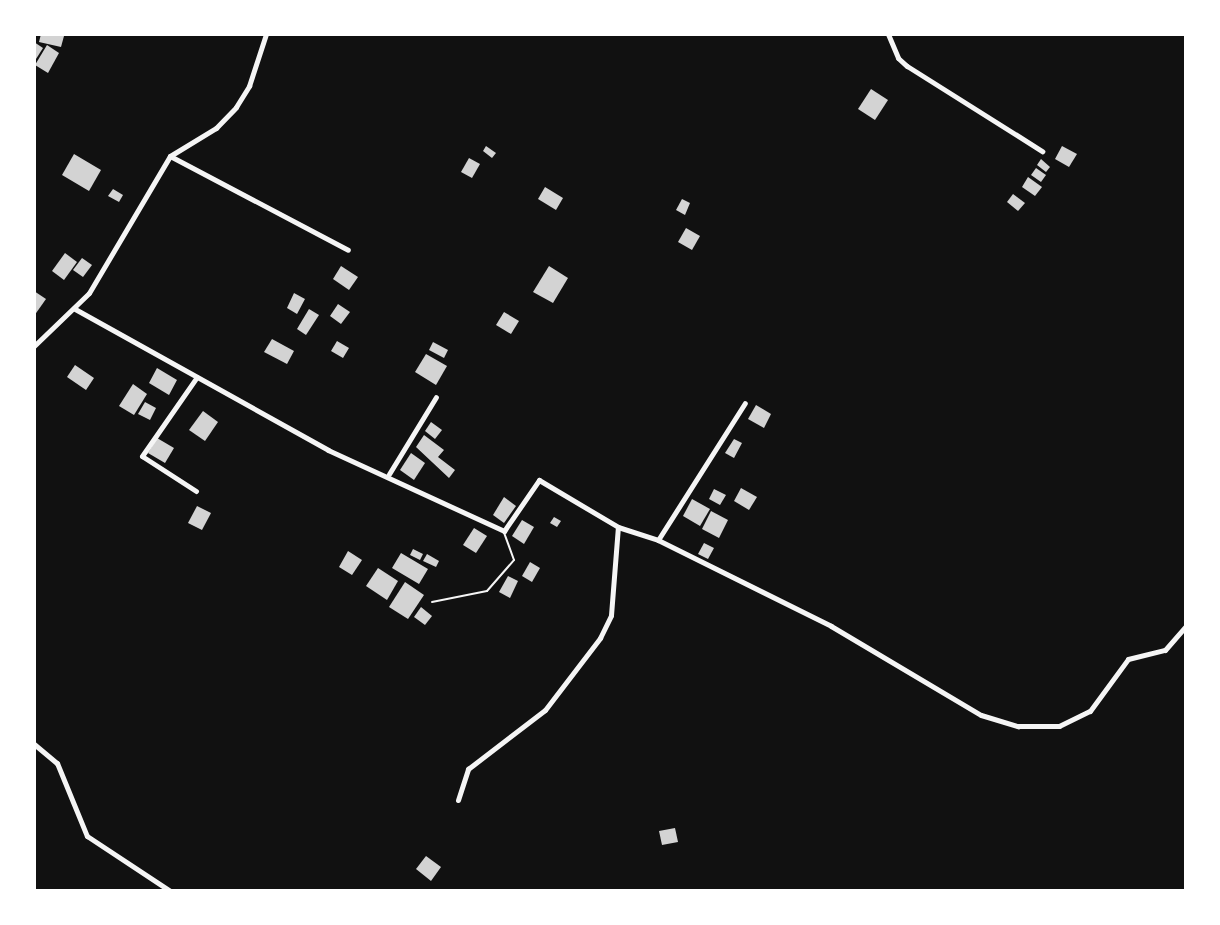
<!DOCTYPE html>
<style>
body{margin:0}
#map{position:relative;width:1220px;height:925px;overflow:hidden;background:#111;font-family:Overpass,sans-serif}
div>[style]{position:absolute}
.building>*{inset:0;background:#d3d3d3}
.service>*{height:2px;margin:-1px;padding:0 1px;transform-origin:1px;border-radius:1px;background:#f5f5f5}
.minor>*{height:5px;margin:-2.5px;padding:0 2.5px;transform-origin:2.5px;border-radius:2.5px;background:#f5f5f5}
span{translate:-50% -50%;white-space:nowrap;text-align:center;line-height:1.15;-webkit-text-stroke:7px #fff;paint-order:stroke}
.frame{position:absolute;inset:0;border:36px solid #fff;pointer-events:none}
</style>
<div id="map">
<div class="building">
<div style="clip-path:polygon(41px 34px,64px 36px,61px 47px,39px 42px)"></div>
<div style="clip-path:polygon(34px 42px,43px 48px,36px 59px,34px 58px)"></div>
<div style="clip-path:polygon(47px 45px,59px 53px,48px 73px,35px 65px)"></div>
<div style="clip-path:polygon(871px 89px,888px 100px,875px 120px,858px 109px)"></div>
<div style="clip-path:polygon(486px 146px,496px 153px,492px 158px,483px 151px)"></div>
<div style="clip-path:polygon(1062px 146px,1077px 154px,1069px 167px,1055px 159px)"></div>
<div style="clip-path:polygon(74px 154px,101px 170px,89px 191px,62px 175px)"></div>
<div style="clip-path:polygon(469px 158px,480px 164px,472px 178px,461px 172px)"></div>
<div style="clip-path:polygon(1041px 159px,1050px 167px,1046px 172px,1037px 165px)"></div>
<div style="clip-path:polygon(1036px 168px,1046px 175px,1041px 182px,1031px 175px)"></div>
<div style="clip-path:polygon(1028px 177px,1042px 187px,1035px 196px,1022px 187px)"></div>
<div style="clip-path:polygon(545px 187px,563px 198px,556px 210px,538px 199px)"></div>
<div style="clip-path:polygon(113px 189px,123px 195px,119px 202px,108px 196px)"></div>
<div style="clip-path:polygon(1013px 194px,1025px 203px,1018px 211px,1007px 202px)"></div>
<div style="clip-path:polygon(682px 199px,690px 203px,685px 215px,676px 210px)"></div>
<div style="clip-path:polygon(686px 228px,700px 236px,692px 250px,678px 242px)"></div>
<div style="clip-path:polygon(65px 253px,77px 262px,64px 280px,52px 271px)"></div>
<div style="clip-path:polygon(82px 258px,92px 265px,83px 277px,73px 270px)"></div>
<div style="clip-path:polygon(341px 266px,358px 277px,349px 290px,333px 279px)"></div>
<div style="clip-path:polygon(549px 266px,568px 278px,553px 303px,533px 292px)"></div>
<div style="clip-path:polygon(34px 291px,46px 299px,34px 316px)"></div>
<div style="clip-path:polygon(294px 293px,305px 299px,297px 314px,287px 308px)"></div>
<div style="clip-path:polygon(338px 304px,350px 312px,341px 324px,330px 316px)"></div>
<div style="clip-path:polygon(309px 309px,319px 315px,306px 335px,297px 329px)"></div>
<div style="clip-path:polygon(504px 312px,519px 321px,511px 334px,496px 325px)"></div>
<div style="clip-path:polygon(272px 339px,294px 351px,287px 364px,264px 352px)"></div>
<div style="clip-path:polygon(337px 341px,349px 348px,343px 358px,331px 351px)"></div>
<div style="clip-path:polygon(433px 342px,448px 350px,444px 358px,429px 350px)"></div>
<div style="clip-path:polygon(426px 354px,447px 366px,436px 385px,415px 372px)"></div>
<div style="clip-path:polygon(75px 365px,94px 378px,86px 390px,67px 377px)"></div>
<div style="clip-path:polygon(157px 368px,177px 380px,169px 395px,149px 383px)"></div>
<div style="clip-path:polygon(133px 384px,147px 394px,134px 415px,119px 406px)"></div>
<div style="clip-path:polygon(145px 402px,156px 408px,150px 420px,138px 414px)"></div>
<div style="clip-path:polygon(756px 405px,771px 414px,764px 428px,748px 419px)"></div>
<div style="clip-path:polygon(203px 411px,218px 422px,205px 441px,189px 430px)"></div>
<div style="clip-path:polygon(431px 422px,442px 430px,435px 439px,425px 431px)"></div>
<div style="clip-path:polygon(424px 435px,444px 450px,438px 457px,455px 470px,449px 478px,416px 447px)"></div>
<div style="clip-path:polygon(157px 438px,174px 448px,165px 463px,148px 453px)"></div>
<div style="clip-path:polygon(734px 439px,742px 443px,734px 458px,725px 453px)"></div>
<div style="clip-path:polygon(411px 453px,425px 463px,414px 480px,400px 470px)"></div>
<div style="clip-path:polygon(741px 488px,757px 497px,749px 510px,734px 501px)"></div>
<div style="clip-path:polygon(714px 489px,726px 495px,720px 505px,709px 499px)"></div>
<div style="clip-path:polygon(504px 497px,516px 506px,504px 523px,493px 515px)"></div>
<div style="clip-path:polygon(692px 499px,710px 509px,700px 526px,683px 516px)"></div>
<div style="clip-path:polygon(197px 506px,211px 513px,202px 530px,188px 523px)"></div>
<div style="clip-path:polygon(711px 511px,728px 520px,719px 538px,702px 529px)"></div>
<div style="clip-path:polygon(554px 517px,561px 521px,557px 527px,550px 523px)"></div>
<div style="clip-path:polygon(522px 520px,534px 527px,524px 544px,512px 536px)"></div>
<div style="clip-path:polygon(474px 528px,487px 536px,476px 553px,463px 545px)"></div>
<div style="clip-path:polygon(704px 543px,714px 548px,708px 559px,698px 554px)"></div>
<div style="clip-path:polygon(413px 549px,423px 554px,420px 560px,410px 555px)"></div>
<div style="clip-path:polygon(348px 551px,362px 560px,352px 575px,339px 567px)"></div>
<div style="clip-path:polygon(401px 553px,428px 569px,419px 584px,392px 568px)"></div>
<div style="clip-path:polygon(427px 554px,439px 561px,436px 567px,423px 561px)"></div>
<div style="clip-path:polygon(530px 562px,540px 568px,532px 582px,522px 576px)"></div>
<div style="clip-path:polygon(378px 568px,398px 581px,387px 600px,366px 586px)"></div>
<div style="clip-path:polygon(508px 576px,518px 581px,510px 598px,499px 592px)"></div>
<div style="clip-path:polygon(405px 582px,424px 595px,408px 619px,389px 607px)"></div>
<div style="clip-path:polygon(421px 607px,432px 616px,425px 625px,414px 617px)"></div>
<div style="clip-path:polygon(675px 828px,678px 842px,662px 845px,659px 831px)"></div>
<div style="clip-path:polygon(426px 856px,441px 867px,431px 881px,416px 869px)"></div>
</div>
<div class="service">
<div style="left:432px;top:602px;width:56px;rotate:-11.3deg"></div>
<div style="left:487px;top:591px;width:41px;rotate:-48.9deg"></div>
<div style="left:514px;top:560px;width:30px;rotate:-110deg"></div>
</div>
<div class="minor">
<div style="left:888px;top:34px;width:26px;rotate:67deg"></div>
<div style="left:898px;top:58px;width:12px;rotate:42deg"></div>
<div style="left:907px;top:66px;width:160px;rotate:32.2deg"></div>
<div style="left:170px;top:156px;width:201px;rotate:27.8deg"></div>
<div style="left:75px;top:309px;width:290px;rotate:29.1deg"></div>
<div style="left:328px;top:450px;width:194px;rotate:24.7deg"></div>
<div style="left:504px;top:531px;width:62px;rotate:-55.5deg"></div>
<div style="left:539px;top:480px;width:92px;rotate:30.7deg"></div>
<div style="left:618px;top:527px;width:42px;rotate:18deg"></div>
<div style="left:658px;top:540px;width:193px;rotate:26.4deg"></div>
<div style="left:831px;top:626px;width:174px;rotate:30.7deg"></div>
<div style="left:981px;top:715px;width:39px;rotate:17deg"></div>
<div style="left:1018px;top:726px;width:41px"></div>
<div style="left:1059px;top:726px;width:34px;rotate:-26deg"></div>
<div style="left:1090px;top:711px;width:64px;rotate:-53.8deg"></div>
<div style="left:1128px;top:659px;width:38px;rotate:-14deg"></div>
<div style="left:1165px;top:650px;width:32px;rotate:-49deg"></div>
<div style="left:34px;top:346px;width:76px;rotate:-43.9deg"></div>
<div style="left:89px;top:293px;width:159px;rotate:-59.4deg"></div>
<div style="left:170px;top:156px;width:54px;rotate:-31.3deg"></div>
<div style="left:216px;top:128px;width:29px;rotate:-46deg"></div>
<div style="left:236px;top:107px;width:25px;rotate:-58deg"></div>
<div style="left:249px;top:86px;width:55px;rotate:-71.9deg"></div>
<div style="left:389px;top:474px;width:90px;rotate:-58.6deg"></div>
<div style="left:196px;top:491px;width:64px;rotate:-147.1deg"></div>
<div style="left:142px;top:456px;width:96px;rotate:-55.2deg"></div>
<div style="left:658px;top:540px;width:162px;rotate:-57.6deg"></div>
<div style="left:34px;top:744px;width:30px;rotate:40deg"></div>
<div style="left:57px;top:763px;width:79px;rotate:67.7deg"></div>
<div style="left:87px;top:836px;width:100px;rotate:33.5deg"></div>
<div style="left:458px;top:800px;width:33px;rotate:-72deg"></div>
<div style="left:468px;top:769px;width:97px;rotate:-37.5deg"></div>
<div style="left:545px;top:710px;width:91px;rotate:-52.6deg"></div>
<div style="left:600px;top:638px;width:25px;rotate:-64deg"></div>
<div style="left:611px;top:615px;width:88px;rotate:-85.5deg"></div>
</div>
<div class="frame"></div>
</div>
